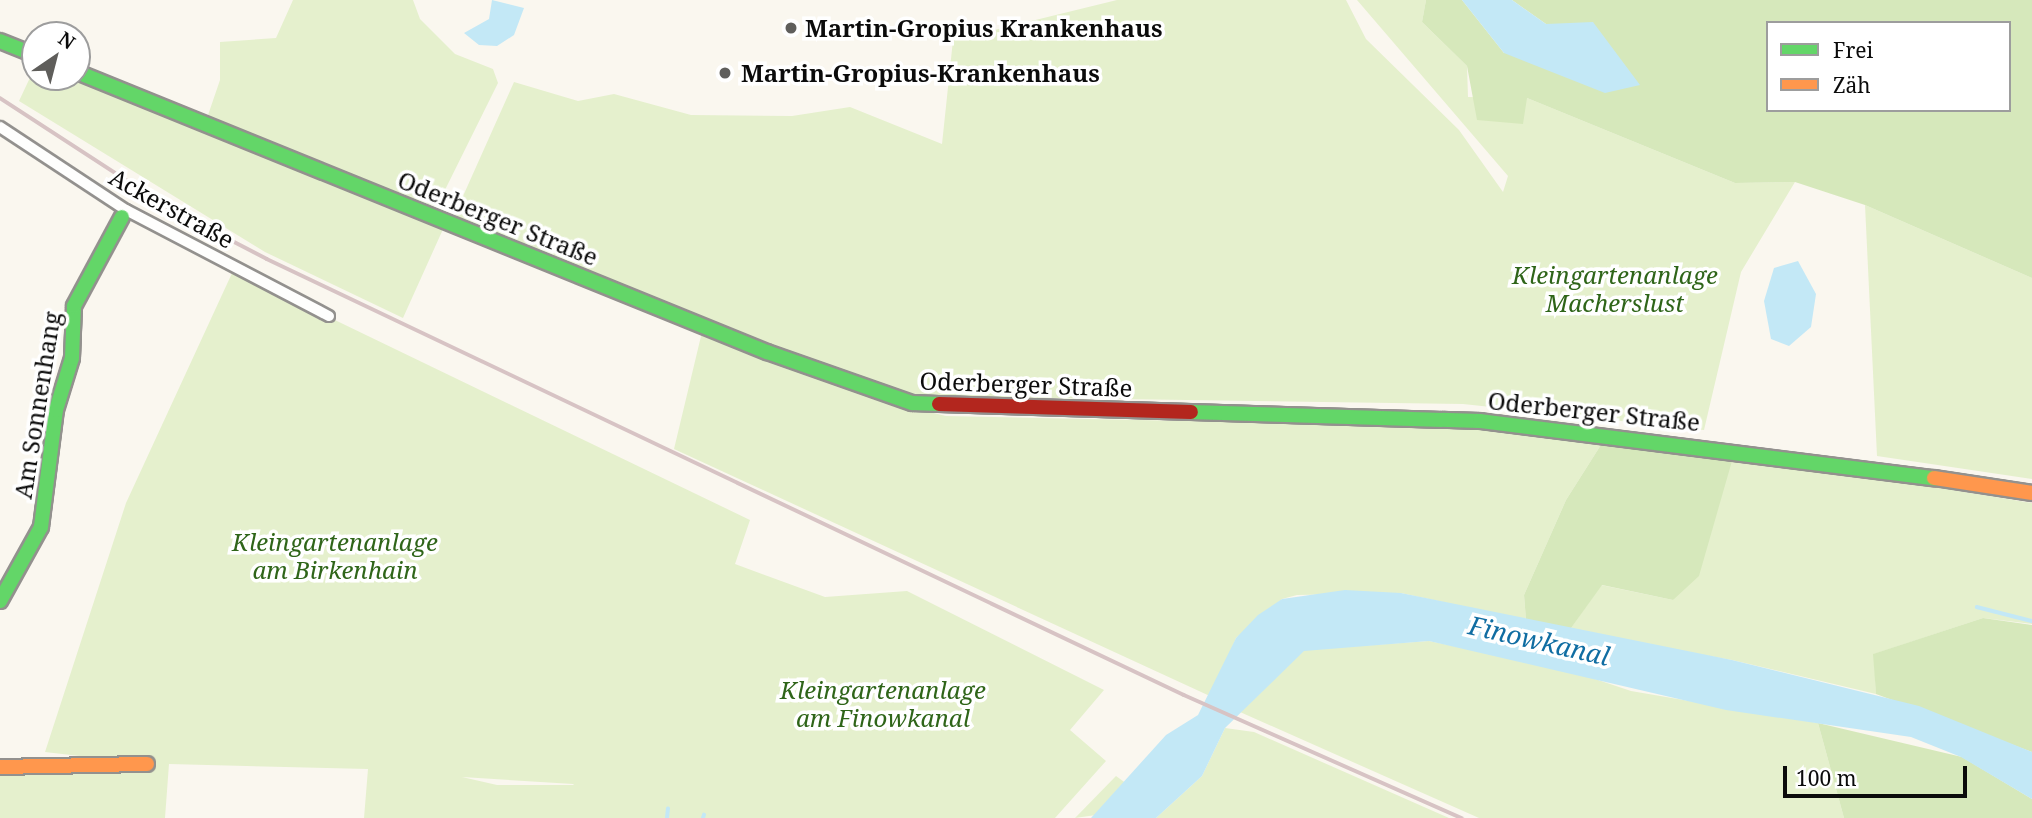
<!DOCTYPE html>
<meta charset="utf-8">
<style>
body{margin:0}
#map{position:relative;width:2032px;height:818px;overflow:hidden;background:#faf7ef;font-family:"Noto Serif",serif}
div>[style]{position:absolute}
.green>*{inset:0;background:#e5f0cd}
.forest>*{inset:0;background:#d6e8bb}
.water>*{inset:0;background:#c3e8f6}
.stream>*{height:3.5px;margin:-1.75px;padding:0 1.75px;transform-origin:1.75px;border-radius:1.75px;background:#c3e8f6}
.roads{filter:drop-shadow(2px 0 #93918e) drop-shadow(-2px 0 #93918e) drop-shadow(0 2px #93918e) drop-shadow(0 -2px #93918e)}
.street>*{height:10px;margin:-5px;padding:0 5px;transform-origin:5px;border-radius:5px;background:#fefefd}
.fast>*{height:14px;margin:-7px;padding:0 7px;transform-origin:7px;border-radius:7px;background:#63d668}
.slow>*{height:14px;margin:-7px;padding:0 7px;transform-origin:7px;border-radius:7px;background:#ff974d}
.jam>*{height:14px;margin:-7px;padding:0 7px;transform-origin:7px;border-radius:7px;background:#b3261e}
.rail>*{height:3.5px;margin:-1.75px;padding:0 1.75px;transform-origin:1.75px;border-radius:1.75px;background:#d7c3c4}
.dots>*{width:19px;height:19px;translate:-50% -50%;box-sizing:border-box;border:4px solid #fff;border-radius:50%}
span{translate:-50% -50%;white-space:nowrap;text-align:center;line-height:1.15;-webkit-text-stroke:7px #fff;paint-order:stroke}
.poi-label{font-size:24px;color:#0b0b0b;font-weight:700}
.left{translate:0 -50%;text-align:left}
.street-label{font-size:24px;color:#0b0b0b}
.park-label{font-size:24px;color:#2f6519;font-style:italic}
.water-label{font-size:26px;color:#106da2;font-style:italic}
.legend{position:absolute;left:1766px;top:21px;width:245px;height:91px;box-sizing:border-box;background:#fff;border:2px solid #9d9d9d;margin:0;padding:9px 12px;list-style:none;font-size:21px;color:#0b0b0b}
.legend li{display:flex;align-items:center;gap:14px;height:35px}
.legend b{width:35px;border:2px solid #9d9d9d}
.north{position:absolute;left:21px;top:21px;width:70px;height:70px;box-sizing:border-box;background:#fff;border:2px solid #9d9d9d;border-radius:50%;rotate:35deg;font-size:19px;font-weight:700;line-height:28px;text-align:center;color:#0b0b0b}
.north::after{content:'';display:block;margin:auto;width:24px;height:32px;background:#5f5e5b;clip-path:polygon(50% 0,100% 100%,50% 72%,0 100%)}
.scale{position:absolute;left:1783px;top:766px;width:184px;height:32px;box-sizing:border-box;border:4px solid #0b0b0b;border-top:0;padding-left:9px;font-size:21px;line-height:24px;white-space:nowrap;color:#0b0b0b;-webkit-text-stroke:5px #fff;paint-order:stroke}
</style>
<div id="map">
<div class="green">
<div style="clip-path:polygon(293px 0,413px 0,420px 19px,455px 54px,493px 69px,498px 83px,437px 206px,416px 203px,207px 118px,220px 80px,220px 42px,276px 38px)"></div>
<div style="clip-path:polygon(1117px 0,1346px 0,1366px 39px,1459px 130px,1503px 192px,1508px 176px,1357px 0,1426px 0,1422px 22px,1467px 66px,1468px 97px,1527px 98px,1735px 183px,1795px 182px,1741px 272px,1704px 430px,1463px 404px,913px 396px,871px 386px,463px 224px,455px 214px,514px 82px,578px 101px,614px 94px,691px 115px,792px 116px,850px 107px,942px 144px,953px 40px)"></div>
<div style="clip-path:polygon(35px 67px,35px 77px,67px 77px,444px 227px,403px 318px,265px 252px,19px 101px)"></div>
<div style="clip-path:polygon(1865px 205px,2032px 278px,2032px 479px,1877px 456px)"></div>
<div style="clip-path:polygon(evenodd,233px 271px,750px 520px,735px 564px,825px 597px,907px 591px,1104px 690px,1070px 730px,1106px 761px,1055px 818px,364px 818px,368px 769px,169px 764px,165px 818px,0 818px,0 772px,131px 762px,45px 752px,126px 503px,233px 271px,462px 777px,573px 784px,574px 785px,497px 785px,462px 777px)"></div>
<div style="clip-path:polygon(702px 332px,872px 398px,946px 416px,1479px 427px,1604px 440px,1566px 500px,1524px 595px,1526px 620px,1401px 593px,1297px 595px,1282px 599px,1236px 638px,1212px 697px,674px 449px)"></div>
<div style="clip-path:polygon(1734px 454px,2032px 503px,2032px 624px,1983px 618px,1874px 654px,1876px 694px,1732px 660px,1569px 631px,1601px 585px,1673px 600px)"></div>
<div style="clip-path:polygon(1429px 641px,1565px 669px,1631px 691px,1818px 723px,1844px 818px,1479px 818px,1240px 712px,1304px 650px)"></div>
<div style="clip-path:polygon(1225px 728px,1254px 732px,1449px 818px,1156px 818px,1202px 776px)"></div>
<div style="clip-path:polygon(1116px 776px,1127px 784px,1096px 815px,1075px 818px)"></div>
</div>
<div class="forest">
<div style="clip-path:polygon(evenodd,1426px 0,1462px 0,1504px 53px,1546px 24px,1512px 0,2032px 0,2032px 278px,1865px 205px,1795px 182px,1735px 183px,1527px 98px,1523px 124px,1477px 120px,1467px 66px,1422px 22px,1426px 0,1768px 23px,2009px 23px,2009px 110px,1768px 110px,1768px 23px)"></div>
<div style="clip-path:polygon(1604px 440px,1734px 454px,1699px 576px,1673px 600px,1602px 585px,1569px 631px,1526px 620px,1524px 595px,1566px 500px)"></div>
<div style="clip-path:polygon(1983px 618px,2032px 625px,2032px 752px,1876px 694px,1873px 654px)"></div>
<div style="clip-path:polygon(1818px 723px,1962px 757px,2032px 799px,2032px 818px,1844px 818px)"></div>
</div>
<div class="water">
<div style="clip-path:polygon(492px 0,524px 8px,514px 35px,497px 46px,479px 45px,464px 33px,489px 19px)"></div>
<div style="clip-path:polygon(1462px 0,1512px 0,1546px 24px,1593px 22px,1640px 85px,1605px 93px,1504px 53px)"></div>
<div style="clip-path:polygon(1798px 261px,1816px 294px,1811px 327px,1789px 346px,1771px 339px,1764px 301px,1774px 268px)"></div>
<div style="clip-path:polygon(1345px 590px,1401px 593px,1732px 660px,1919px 706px,2032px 752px,2032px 799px,1961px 757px,1911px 737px,1726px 710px,1429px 641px,1304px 651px,1225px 728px,1202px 776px,1156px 818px,1091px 818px,1166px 735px,1198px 715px,1236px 638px,1258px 615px,1282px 599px)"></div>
</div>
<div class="stream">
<div style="left:1977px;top:607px;width:57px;rotate:14.3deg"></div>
<div style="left:667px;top:818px;width:9px;rotate:-84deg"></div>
<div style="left:703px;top:818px;width:3px;rotate:-72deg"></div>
</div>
<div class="roads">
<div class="street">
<div style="left:0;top:127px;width:151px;rotate:33.4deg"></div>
<div style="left:126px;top:210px;width:229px;rotate:27.6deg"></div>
</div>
<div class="fast">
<div style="left:0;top:41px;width:38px;rotate:22deg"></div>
<div style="left:77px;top:72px;width:745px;rotate:22.09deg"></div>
<div style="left:767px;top:352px;width:154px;rotate:19.4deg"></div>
<div style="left:912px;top:403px;width:27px;rotate:2deg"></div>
<div style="left:1191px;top:412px;width:289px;rotate:1.8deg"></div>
<div style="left:1480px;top:421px;width:458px;rotate:7.2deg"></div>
<div style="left:0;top:601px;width:85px;rotate:-61deg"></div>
<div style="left:41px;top:527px;width:118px;rotate:-82.7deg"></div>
<div style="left:56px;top:410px;width:54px;rotate:-72.9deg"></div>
<div style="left:72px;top:358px;width:52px;rotate:-87.8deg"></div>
<div style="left:74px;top:306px;width:101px;rotate:-61.7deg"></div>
</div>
<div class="slow">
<div style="left:1934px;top:478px;width:99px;rotate:8.7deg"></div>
<div style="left:0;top:767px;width:147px;rotate:-1.2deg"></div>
</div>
<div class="jam">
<div style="left:939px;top:404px;width:252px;rotate:1.8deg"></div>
</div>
</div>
<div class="rail">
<div style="left:0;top:98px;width:204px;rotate:33deg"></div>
<div style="left:171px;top:209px;width:108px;rotate:27.5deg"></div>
<div style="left:267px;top:259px;width:1015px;rotate:25.43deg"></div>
<div style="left:1184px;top:695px;width:304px;rotate:23.9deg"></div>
</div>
<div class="dots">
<div style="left:791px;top:28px;background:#5f5e5b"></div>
<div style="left:725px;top:73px;background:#5f5e5b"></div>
</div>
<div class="poi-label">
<span class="left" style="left:805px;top:28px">Martin-Gropius Krankenhaus</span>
<span class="left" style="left:741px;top:73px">Martin-Gropius-Krankenhaus</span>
</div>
<div class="street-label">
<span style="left:172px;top:208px;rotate:29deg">Ackerstraße</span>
<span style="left:498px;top:218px;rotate:22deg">Oderberger Straße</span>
<span style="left:1026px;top:384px;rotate:2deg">Oderberger Straße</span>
<span style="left:37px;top:405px;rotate:-81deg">Am Sonnenhang</span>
<span style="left:1594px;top:411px;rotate:6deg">Oderberger Straße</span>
</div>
<div class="park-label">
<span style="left:1615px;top:289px">Kleingartenanlage<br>Macherslust</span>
<span style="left:335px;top:556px">Kleingartenanlage<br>am Birkenhain</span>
<span style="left:883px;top:704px">Kleingartenanlage<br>am Finowkanal</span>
</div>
<div class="water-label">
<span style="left:1539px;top:641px;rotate:13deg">Finowkanal</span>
</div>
<ul class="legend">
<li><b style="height:9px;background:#63d668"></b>Frei</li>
<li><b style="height:9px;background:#ff974d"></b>Zäh</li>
</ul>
<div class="north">N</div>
<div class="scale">100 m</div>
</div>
